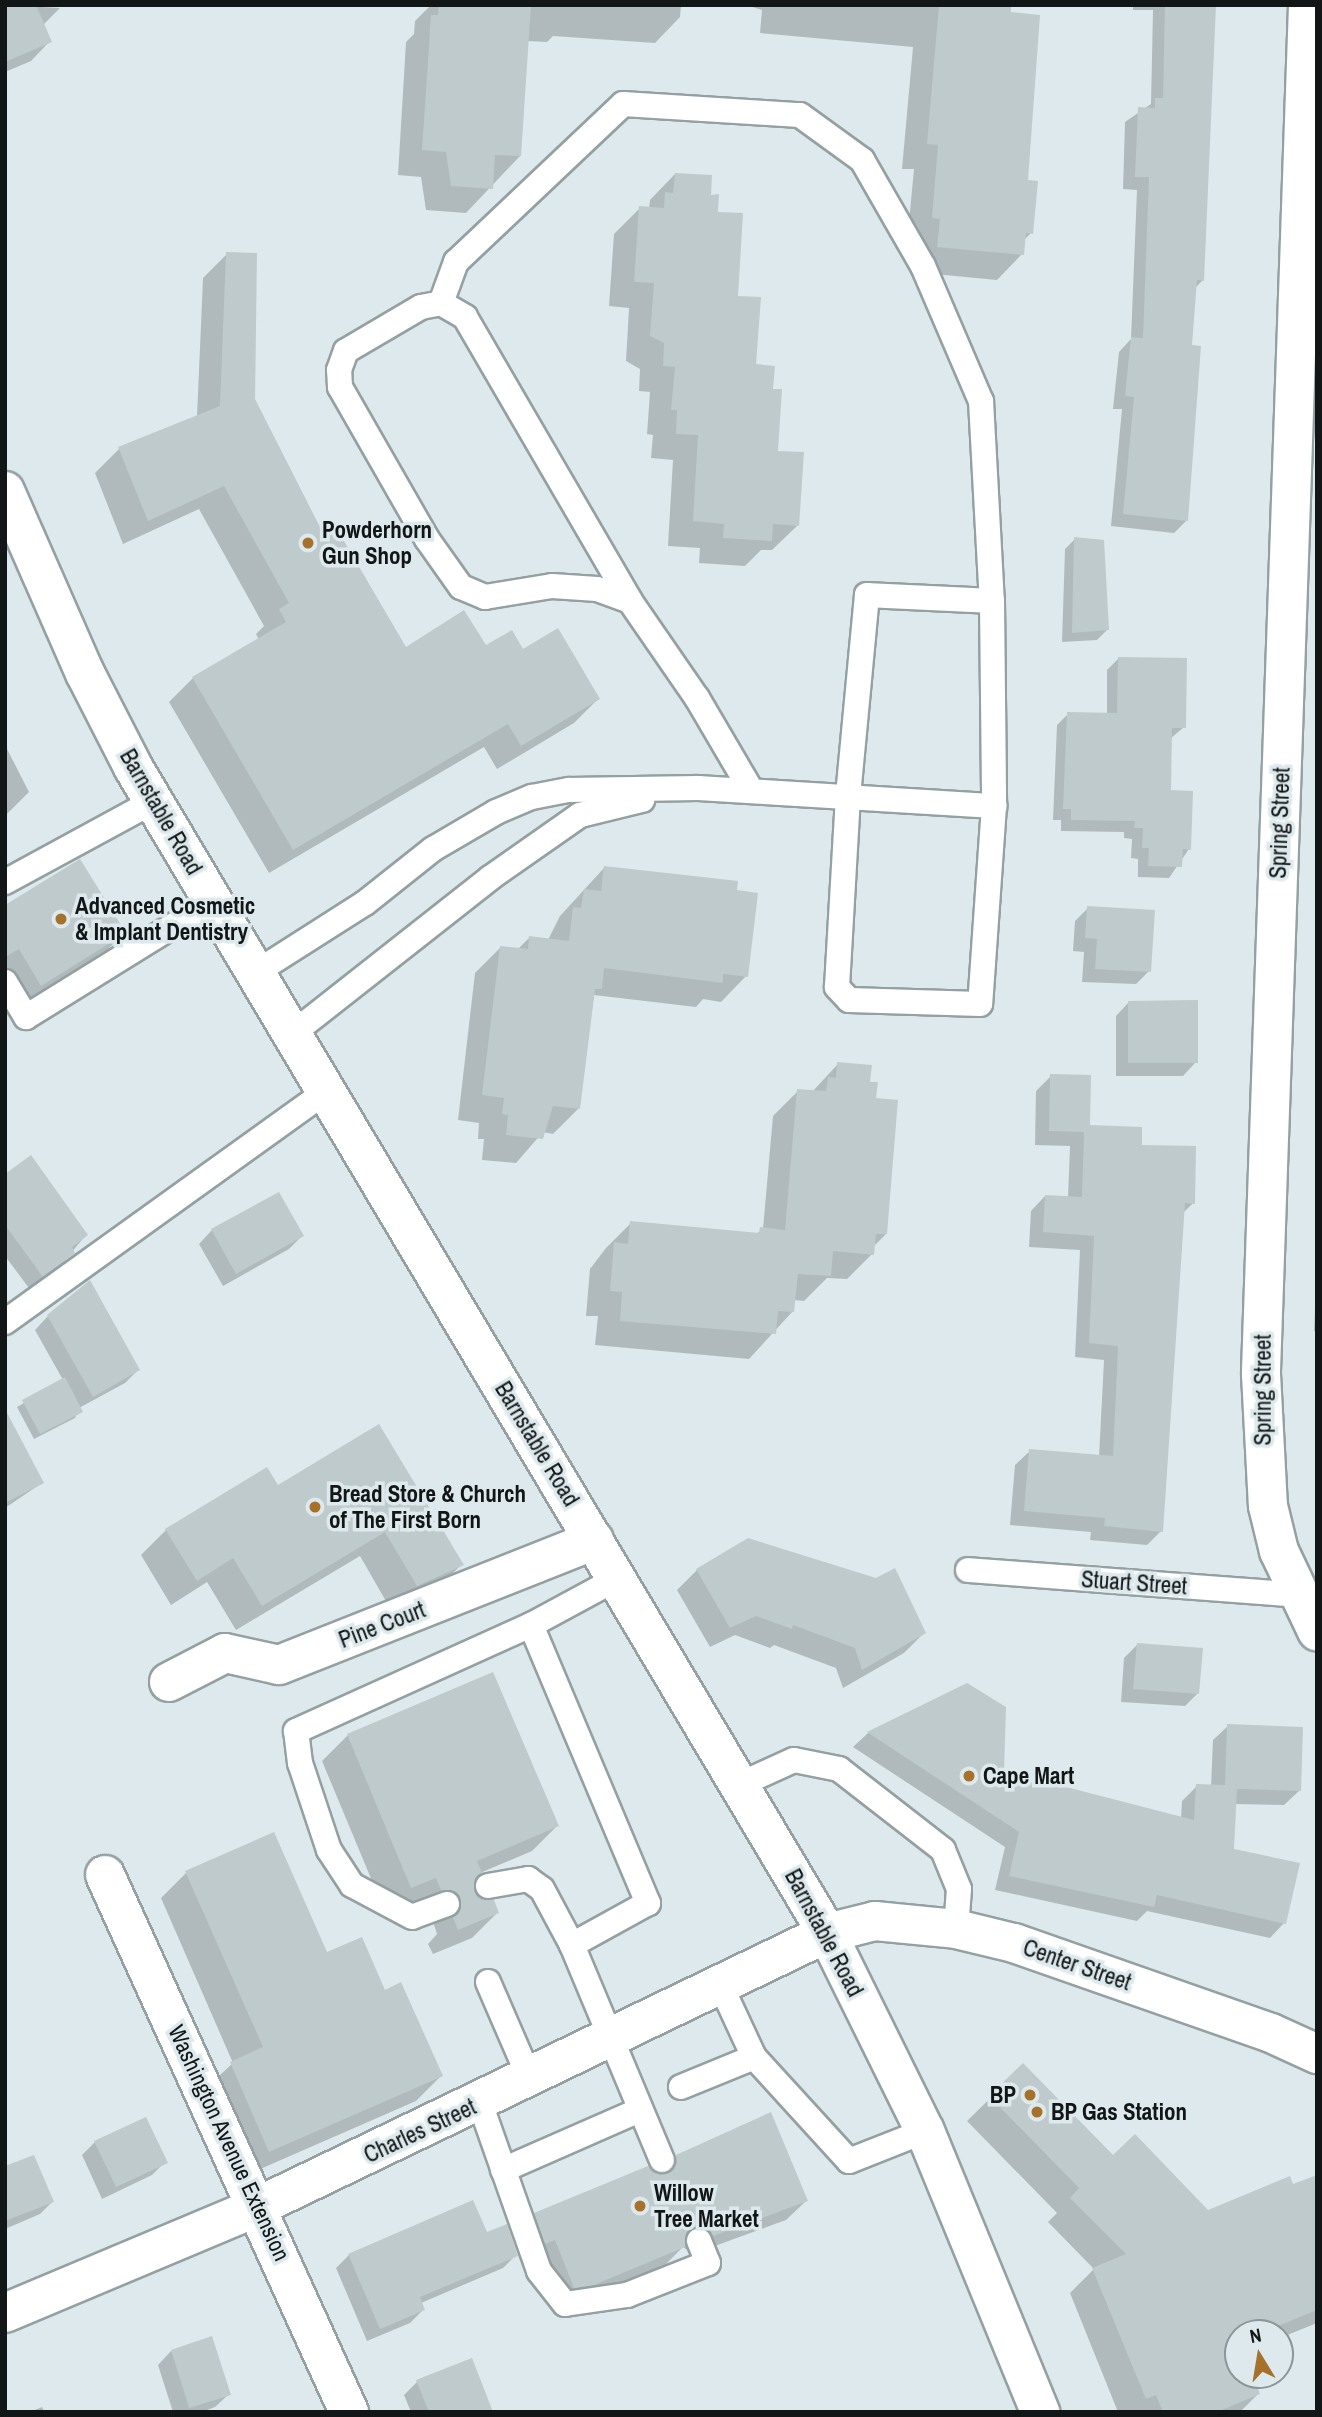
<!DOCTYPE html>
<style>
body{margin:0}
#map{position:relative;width:1322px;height:2417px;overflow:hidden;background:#dde9ec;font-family:"Archivo Narrow",sans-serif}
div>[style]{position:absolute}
.shadow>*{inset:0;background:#0003}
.building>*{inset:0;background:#becacc}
.roads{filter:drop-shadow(2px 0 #94a0a2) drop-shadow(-2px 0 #94a0a2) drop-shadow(0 2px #94a0a2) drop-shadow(0 -2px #94a0a2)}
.service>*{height:24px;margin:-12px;padding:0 12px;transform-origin:12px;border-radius:12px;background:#fff}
.minor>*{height:38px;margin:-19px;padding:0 19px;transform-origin:19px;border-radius:19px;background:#fff}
.tertiary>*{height:38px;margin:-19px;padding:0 19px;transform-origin:19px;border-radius:19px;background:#fff}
.secondary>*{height:38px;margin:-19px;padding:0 19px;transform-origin:19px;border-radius:19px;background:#fff}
.dots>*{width:19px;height:19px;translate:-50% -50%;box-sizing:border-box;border:4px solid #dde9ec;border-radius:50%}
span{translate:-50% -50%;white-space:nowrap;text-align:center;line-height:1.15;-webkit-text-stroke:7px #dde9ec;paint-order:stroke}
.poi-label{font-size:23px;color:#121617;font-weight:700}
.left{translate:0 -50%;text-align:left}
.right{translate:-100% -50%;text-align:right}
.street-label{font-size:23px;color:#121617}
.frame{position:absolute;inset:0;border:7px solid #121617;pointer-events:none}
.north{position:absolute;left:1224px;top:2319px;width:70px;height:70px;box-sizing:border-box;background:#dde9ec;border:2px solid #8c9597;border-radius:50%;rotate:349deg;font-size:19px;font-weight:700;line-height:28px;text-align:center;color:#121617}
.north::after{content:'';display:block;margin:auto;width:24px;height:32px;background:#a6712a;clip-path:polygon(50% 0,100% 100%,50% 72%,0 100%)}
</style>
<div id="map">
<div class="shadow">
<div style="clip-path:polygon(5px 5px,60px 8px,43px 25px,50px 41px,31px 61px,5px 72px)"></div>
<div style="clip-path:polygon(431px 5px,681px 5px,680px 17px,655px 43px,553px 36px,547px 42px,527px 41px,520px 156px,466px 213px,426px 210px,421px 177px,398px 175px,406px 42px,414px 34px,415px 21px)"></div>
<div style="clip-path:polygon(746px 5px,1010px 5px,1031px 233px,1023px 241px,1022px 254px,997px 280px,913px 272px,907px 243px,914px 169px,902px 169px,913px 47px,760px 33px,762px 10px)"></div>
<div style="clip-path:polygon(1133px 5px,1214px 5px,1203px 280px,1195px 288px,1190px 346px,1187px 520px,1174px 533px,1111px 526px,1122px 409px,1113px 409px,1119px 352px,1131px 339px,1137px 190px,1123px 189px,1125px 122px,1151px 104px,1153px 10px,1133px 10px)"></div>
<div style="clip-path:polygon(675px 174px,709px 196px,716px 213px,754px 366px,771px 390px,776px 452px,798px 525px,772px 550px,761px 550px,745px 566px,699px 563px,700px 548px,668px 546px,673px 460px,651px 458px,653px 435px,647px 434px,650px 392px,639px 391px,640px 369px,626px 361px,629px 308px,609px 306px,614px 234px,640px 208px,649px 209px,650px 200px)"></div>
<div style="clip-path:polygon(227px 254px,253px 399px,321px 534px,406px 649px,523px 651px,598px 699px,574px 723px,497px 769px,484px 747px,269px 873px,169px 702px,193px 678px,259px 640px,256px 634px,264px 626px,199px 509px,123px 544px,95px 473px,119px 449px,197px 417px,203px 278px)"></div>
<div style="clip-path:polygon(1075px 539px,1107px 630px,1097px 640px,1062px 642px,1065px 549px)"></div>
<div style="clip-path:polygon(1118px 659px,1184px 727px,1170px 739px,1169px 792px,1189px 849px,1169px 878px,1138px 877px,1138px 859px,1131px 858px,1132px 839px,1124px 838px,1124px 832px,1061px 831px,1061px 820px,1053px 820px,1057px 725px,1068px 714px,1107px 714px,1107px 670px)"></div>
<div style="clip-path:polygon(5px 745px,29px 792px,5px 816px)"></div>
<div style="clip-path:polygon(604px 868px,746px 976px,721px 1002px,703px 999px,696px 1007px,594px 995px,579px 1108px,553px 1134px,543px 1132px,516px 1163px,482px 1160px,484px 1139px,478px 1139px,479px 1123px,458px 1120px,475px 973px,500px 948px,517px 950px,530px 937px,548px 940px,560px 916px)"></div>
<div style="clip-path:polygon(5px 907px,124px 933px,99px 958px,16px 1010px,5px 993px)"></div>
<div style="clip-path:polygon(1088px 908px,1149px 971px,1136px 984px,1082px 982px,1084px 952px,1073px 951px,1075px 921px)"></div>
<div style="clip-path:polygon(1129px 1002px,1196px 1062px,1183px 1076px,1116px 1076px,1116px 1016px)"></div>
<div style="clip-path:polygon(838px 1064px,868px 1083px,874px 1100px,886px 1234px,873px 1247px,872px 1254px,847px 1279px,827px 1278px,804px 1301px,794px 1300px,793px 1311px,749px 1359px,595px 1345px,598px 1316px,586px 1316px,590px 1269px,606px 1248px,631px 1223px,756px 1234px,763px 1229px,773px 1116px,798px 1091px,812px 1092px)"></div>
<div style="clip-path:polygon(1051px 1076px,1088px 1127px,1140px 1146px,1193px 1203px,1182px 1214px,1161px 1531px,1147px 1545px,1090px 1540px,1091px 1532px,1010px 1525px,1015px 1465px,1030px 1451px,1099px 1457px,1104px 1360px,1075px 1357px,1080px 1250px,1029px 1247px,1031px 1211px,1045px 1196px,1068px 1198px,1070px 1146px,1035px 1145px,1036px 1091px)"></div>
<div style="clip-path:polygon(5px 1176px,86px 1235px,60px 1266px,29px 1288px,5px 1256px)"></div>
<div style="clip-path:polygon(212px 1230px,302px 1236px,289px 1249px,223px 1286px,199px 1244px)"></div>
<div style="clip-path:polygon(1317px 1264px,1317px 1331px,1314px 1331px)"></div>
<div style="clip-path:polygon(48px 1316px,138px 1370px,125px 1383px,79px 1408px,75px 1418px,34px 1439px,17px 1407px,63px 1380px,35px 1330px)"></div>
<div style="clip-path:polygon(378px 1427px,461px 1565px,436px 1590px,391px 1610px,360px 1556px,236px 1630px,207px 1582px,171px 1605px,141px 1555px,166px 1530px,278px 1487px)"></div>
<div style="clip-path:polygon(5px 1449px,42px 1483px,5px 1508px)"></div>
<div style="clip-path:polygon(697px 1570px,924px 1633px,904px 1653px,843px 1688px,836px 1668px,774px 1645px,770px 1648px,735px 1635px,710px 1647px,677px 1590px)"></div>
<div style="clip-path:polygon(1137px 1645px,1198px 1693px,1185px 1706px,1121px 1702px,1124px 1658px)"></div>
<div style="clip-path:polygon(966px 1685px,1002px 1773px,1181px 1819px,1182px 1801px,1197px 1786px,1211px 1787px,1213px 1740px,1228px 1726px,1299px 1791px,1284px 1805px,1234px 1804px,1233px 1850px,1284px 1923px,1270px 1938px,1147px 1911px,1137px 1921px,995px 1890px,1005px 1847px,853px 1747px,868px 1733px)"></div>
<div style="clip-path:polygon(348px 1735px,557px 1826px,532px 1851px,480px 1873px,471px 1889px,497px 1913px,472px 1938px,433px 1954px,428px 1944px,437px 1934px,432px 1918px,416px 1915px,410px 1901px,385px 1912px,322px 1761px)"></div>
<div style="clip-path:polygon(186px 1873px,384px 1992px,441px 2076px,416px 2101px,244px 2176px,205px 2089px,233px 2063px,161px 1898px)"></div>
<div style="clip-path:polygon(1023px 2066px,1113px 2158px,1208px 2212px,1292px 2187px,1317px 2189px,1317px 2323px,1280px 2338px,1280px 2333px,1238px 2333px,1238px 2375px,1251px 2375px,1258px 2394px,1240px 2412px,1118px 2412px,1070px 2293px,1094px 2269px,1048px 2222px,1057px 2213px,967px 2121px)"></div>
<div style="clip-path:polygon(95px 2142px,165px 2162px,152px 2175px,102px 2199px,82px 2155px)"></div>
<div style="clip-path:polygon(677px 2156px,806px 2201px,786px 2220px,693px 2254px,683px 2247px,664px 2266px,573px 2304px,516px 2234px,535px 2214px,658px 2175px)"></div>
<div style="clip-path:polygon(5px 2168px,52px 2202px,40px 2214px,5px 2229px)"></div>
<div style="clip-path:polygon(486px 2235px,516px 2255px,503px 2268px,421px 2303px,423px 2310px,410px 2323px,367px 2341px,336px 2268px,349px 2255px)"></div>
<div style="clip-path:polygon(171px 2351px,229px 2394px,215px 2407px,202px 2412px,173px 2412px,158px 2365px)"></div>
<div style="clip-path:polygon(417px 2382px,491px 2412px,411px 2412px,404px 2395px)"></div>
<div style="clip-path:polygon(42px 2407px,44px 2412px,30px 2412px)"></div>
</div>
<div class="building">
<div style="clip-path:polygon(5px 5px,36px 5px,52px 42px,5px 62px)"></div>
<div style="clip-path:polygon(439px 5px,531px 5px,521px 156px,495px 155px,493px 189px,451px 186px,446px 152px,422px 150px,431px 15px,438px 15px)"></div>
<div style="clip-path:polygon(939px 5px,1011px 5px,1011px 12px,1040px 15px,1028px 180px,1038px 181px,1033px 234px,1026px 233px,1024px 255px,937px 247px,940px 219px,932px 218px,938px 145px,927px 144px)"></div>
<div style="clip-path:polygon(1165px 5px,1216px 5px,1204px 281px,1197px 280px,1192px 345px,1201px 346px,1188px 521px,1123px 514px,1134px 397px,1125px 396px,1131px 337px,1143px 338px,1149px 177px,1135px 177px,1138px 107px,1155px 108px,1155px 98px,1163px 98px)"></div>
<div style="clip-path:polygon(675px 173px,712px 175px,711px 195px,719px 194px,718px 212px,743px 213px,738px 296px,761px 297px,756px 364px,775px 366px,773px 389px,782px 389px,778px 451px,804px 452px,799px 526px,773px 524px,772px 541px,723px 538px,724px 524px,693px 521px,698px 435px,676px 434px,677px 410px,671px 410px,675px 367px,663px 366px,664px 343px,650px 336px,654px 283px,634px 282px,639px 206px,664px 208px,665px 192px,673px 193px)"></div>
<div style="clip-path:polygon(226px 252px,257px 253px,255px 399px,322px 531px,334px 524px,406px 647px,464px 610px,486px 645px,512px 630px,523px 649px,558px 628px,600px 699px,521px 746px,508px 724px,293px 850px,192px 677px,286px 622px,279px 609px,289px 603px,224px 486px,148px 521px,118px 447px,220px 406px)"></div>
<div style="clip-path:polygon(1074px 537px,1104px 540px,1109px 630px,1072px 633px)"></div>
<div style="clip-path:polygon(1118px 657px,1187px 658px,1186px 728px,1172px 728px,1171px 790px,1193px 791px,1191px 850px,1183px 849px,1182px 867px,1148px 866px,1149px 848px,1142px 848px,1143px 828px,1134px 828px,1135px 821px,1071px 820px,1071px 809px,1063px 809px,1067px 712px,1117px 713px)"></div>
<div style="clip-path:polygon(80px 859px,126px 933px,41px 986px,19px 949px,5px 957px,5px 905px)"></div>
<div style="clip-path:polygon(604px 866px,738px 881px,737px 890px,758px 893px,748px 977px,723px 974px,723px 983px,604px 968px,602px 989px,595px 989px,580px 1109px,553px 1106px,543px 1139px,506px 1135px,508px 1115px,502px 1114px,504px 1098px,482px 1095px,500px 946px,528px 949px,529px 936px,569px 941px,573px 907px,581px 908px,584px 889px,601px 891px)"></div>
<div style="clip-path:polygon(1087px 906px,1155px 910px,1151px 972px,1095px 969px,1097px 939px,1085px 938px)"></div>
<div style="clip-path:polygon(1198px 1000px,1198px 1063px,1128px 1063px,1128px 1001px)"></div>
<div style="clip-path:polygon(837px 1062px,872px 1065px,870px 1082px,878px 1082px,876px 1098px,898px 1100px,887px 1234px,876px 1234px,874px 1255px,833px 1251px,831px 1276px,798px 1274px,794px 1312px,778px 1311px,776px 1334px,620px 1321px,622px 1292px,610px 1291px,614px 1242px,628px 1244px,630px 1221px,759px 1233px,760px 1227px,785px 1230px,797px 1089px,826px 1091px,828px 1077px,836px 1078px)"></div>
<div style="clip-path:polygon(1050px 1074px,1091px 1075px,1090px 1125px,1142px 1127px,1142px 1145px,1196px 1146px,1195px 1204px,1185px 1203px,1163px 1532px,1104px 1526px,1105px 1518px,1024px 1511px,1029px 1449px,1113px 1456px,1118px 1346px,1089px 1343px,1094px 1236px,1043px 1232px,1045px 1195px,1082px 1197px,1084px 1132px,1049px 1131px)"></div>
<div style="clip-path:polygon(31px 1155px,88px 1235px,72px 1247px,75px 1253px,43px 1277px,5px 1225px,5px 1174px)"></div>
<div style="clip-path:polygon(279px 1192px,304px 1236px,236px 1274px,211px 1229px)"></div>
<div style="clip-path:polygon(90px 1280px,140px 1370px,93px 1397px,47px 1315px)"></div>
<div style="clip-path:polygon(65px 1377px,83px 1412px,40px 1434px,22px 1400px)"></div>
<div style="clip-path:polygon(5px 1409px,44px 1483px,5px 1503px)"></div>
<div style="clip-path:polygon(379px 1424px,464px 1565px,417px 1586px,385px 1532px,262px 1606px,233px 1558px,197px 1581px,165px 1529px,267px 1467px,278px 1485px)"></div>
<div style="clip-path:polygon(748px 1538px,876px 1578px,895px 1568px,926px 1633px,862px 1670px,855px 1648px,793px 1625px,792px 1629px,756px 1616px,730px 1628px,696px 1569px)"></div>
<div style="clip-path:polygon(1137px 1643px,1203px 1648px,1199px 1694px,1133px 1689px)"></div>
<div style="clip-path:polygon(493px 1672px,559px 1826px,477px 1861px,482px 1873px,474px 1889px,482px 1900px,494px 1900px,499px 1913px,458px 1930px,453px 1918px,461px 1907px,457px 1893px,441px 1890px,436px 1878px,411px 1888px,347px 1734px)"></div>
<div style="clip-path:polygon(967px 1683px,1006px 1707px,1004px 1771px,1194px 1820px,1196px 1784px,1225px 1785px,1227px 1724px,1303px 1727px,1301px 1791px,1237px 1789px,1234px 1849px,1300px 1863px,1286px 1924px,1157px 1895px,1154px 1907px,1009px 1876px,1019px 1832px,867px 1732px)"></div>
<div style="clip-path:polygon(274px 1832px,327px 1952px,362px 1937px,385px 1990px,401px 1982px,443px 2076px,269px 2152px,230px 2062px,263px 2047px,185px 1871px)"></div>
<div style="clip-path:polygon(1023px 2063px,1113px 2155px,1135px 2134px,1208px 2210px,1290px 2176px,1293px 2184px,1317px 2175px,1317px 2310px,1261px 2333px,1238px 2333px,1238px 2375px,1253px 2375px,1260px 2394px,1217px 2412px,1163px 2412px,1156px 2395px,1146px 2399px,1092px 2268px,1126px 2254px,1070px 2198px,1079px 2188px,989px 2096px)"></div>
<div style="clip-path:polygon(771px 2112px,808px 2201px,713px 2236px,708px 2229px,694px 2227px,687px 2232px,685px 2247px,594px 2285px,574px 2288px,555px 2240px,545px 2244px,534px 2213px,648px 2166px,659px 2175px,668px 2173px,677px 2163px,676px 2155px)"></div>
<div style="clip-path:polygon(146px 2117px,168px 2163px,116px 2187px,94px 2141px)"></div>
<div style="clip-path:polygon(34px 2155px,54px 2202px,5px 2221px,5px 2166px)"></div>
<div style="clip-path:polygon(473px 2200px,487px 2232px,507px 2224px,518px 2256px,420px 2297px,425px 2310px,380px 2329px,348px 2254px)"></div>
<div style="clip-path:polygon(212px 2336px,231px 2395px,189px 2408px,171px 2350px)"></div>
<div style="clip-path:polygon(472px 2358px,493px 2412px,429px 2412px,416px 2380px)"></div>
</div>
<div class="roads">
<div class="service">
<div style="left:441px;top:303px;width:44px;rotate:-69.9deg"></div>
<div style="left:456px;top:262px;width:230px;rotate:-43.4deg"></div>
<div style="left:623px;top:104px;width:177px;rotate:3.6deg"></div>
<div style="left:800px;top:115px;width:77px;rotate:36deg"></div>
<div style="left:862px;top:160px;width:122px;rotate:60.1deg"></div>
<div style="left:923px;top:266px;width:147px;rotate:66.8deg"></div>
<div style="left:981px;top:401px;width:200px;rotate:86.9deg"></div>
<div style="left:992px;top:601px;width:205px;rotate:89.4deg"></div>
<div style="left:994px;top:806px;width:198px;rotate:94deg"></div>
<div style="left:980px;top:1004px;width:131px;rotate:-178.3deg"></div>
<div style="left:849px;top:1000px;width:18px;rotate:-133deg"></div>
<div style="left:837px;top:987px;width:191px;rotate:-86.7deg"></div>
<div style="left:848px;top:796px;width:202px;rotate:-84.6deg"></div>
<div style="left:867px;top:595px;width:125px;rotate:2.7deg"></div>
<div style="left:630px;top:601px;width:35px;rotate:-160deg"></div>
<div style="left:597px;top:589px;width:45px;rotate:-176.2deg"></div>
<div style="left:552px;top:586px;width:68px;rotate:170.7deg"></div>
<div style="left:485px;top:597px;width:26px;rotate:-157deg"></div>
<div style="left:461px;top:587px;width:59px;rotate:-125.3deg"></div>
<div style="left:427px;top:539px;width:175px;rotate:-119.8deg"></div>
<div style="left:340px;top:387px;width:17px;rotate:-93deg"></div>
<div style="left:339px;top:370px;width:20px;rotate:-70deg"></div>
<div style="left:346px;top:351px;width:87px;rotate:-30.4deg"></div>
<div style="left:421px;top:307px;width:20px;rotate:-11deg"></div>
<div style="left:441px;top:303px;width:28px;rotate:30deg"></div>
<div style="left:465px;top:317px;width:328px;rotate:59.8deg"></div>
<div style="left:630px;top:601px;width:118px;rotate:55.4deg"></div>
<div style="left:697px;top:698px;width:107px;rotate:59.6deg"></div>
<div style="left:5px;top:882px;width:170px;rotate:-28.5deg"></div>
<div style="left:255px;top:973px;width:130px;rotate:-32.5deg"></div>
<div style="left:365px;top:903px;width:87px;rotate:-38.5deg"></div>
<div style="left:433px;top:849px;width:73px;rotate:-30.4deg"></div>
<div style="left:496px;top:812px;width:39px;rotate:-23deg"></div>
<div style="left:532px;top:797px;width:38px;rotate:-11deg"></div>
<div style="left:569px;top:790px;width:129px;rotate:-0.9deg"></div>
<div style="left:698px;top:788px;width:297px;rotate:3.5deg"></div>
<div style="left:5px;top:982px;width:41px;rotate:59deg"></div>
<div style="left:26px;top:1017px;width:220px;rotate:-31.8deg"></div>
<div style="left:292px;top:1034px;width:252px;rotate:-38.2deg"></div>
<div style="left:490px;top:878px;width:110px;rotate:-35deg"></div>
<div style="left:580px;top:815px;width:64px;rotate:-13.6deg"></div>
<div style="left:5px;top:1322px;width:396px;rotate:-35.7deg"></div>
<div style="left:968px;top:1570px;width:332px;rotate:4.3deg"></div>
<div style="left:531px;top:1625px;width:302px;rotate:67.2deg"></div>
<div style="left:648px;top:1903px;width:87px;rotate:151.1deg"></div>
<div style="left:741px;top:1784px;width:58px;rotate:-24.4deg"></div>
<div style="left:794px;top:1760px;width:46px;rotate:11.3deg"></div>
<div style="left:839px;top:1769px;width:132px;rotate:37.9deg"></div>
<div style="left:943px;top:1850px;width:42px;rotate:67.7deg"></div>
<div style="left:959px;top:1889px;width:40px;rotate:94.3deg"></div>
<div style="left:488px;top:1886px;width:41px;rotate:-9.9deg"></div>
<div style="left:528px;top:1879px;width:17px;rotate:36deg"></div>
<div style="left:542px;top:1889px;width:64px;rotate:61.8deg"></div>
<div style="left:572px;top:1945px;width:233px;rotate:67.3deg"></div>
<div style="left:447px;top:1904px;width:37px;rotate:160deg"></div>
<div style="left:412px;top:1917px;width:68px;rotate:-151.9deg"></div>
<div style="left:352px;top:1885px;width:42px;rotate:-123.3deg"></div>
<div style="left:329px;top:1850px;width:92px;rotate:-108.4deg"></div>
<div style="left:300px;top:1763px;width:32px;rotate:-97deg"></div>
<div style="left:296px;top:1731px;width:258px;rotate:-24.3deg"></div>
<div style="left:531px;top:1625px;width:99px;rotate:-28.4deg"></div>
<div style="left:488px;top:1982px;width:106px;rotate:66.6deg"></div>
<div style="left:721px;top:1986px;width:78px;rotate:65.1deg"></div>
<div style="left:754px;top:2057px;width:141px;rotate:47.6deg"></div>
<div style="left:849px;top:2161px;width:82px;rotate:-21.5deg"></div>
<div style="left:681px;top:2087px;width:79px;rotate:-22.3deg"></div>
<div style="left:480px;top:2103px;width:178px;rotate:70.6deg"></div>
<div style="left:539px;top:2271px;width:42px;rotate:51.8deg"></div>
<div style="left:565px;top:2304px;width:63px;rotate:-8.3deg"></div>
<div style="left:627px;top:2295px;width:87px;rotate:-21.6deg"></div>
<div style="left:708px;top:2263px;width:24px;rotate:-112deg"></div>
<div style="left:503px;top:2170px;width:150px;rotate:-23.7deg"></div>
</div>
<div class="minor">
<div style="left:1308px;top:5px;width:1370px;rotate:91.97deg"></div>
<div style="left:1261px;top:1374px;width:132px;rotate:87deg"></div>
<div style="left:1268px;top:1506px;width:46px;rotate:76.3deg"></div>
<div style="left:1279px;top:1551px;width:89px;rotate:64.6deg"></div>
<div style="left:169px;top:1682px;width:63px;rotate:-27.4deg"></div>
<div style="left:225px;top:1653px;width:55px;rotate:12.5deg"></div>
<div style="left:279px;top:1665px;width:339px;rotate:-21.6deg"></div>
<div style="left:105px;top:1875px;width:590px;rotate:65.56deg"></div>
</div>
<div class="tertiary">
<div style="left:5px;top:2313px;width:276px;rotate:-22.8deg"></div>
<div style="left:259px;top:2206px;width:630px;rotate:-25.67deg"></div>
</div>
<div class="secondary">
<div style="left:5px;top:491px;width:199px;rotate:66.3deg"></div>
<div style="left:85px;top:673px;width:106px;rotate:62.9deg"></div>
<div style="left:133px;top:767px;width:1357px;rotate:59.24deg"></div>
<div style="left:827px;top:1933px;width:221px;rotate:63.7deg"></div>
<div style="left:925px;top:2131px;width:304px;rotate:67.7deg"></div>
<div style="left:827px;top:1933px;width:49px;rotate:-14deg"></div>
<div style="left:875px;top:1921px;width:81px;rotate:5.6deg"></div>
<div style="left:956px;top:1929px;width:60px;rotate:13.6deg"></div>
<div style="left:1014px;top:1943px;width:272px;rotate:19.3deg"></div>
<div style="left:1271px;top:2033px;width:51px;rotate:24.5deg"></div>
</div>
</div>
<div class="dots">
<div style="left:308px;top:543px;background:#a6712a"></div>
<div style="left:61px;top:919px;background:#a6712a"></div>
<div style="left:315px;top:1507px;background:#a6712a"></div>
<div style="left:969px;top:1776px;background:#a6712a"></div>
<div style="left:1030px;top:2095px;background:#a6712a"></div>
<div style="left:1037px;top:2112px;background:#a6712a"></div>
<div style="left:640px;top:2206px;background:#a6712a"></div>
</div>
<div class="poi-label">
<span class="left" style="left:322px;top:543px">Powderhorn<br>Gun Shop</span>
<span class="left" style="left:75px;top:919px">Advanced Cosmetic<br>&amp; Implant Dentistry</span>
<span class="left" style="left:329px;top:1507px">Bread Store &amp; Church<br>of The First Born</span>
<span class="left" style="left:983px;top:1776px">Cape Mart</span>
<span class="right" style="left:1016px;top:2095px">BP</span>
<span class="left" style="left:1051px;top:2112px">BP Gas Station</span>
<span class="left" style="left:654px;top:2206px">Willow<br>Tree Market</span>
</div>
<div class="street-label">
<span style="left:161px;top:812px;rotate:60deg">Barnstable Road</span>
<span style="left:1280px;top:823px;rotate:-88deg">Spring Street</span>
<span style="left:1263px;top:1390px;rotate:-90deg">Spring Street</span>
<span style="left:537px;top:1444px;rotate:59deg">Barnstable Road</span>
<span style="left:1134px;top:1583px;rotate:4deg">Stuart Street</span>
<span style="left:382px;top:1625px;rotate:-21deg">Pine Court</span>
<span style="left:824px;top:1933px;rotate:62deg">Barnstable Road</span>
<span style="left:1077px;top:1965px;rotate:19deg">Center Street</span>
<span style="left:420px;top:2131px;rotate:-25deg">Charles Street</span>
<span style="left:229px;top:2143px;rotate:65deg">Washington Avenue Extension</span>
</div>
<div class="frame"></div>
<div class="north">N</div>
</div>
